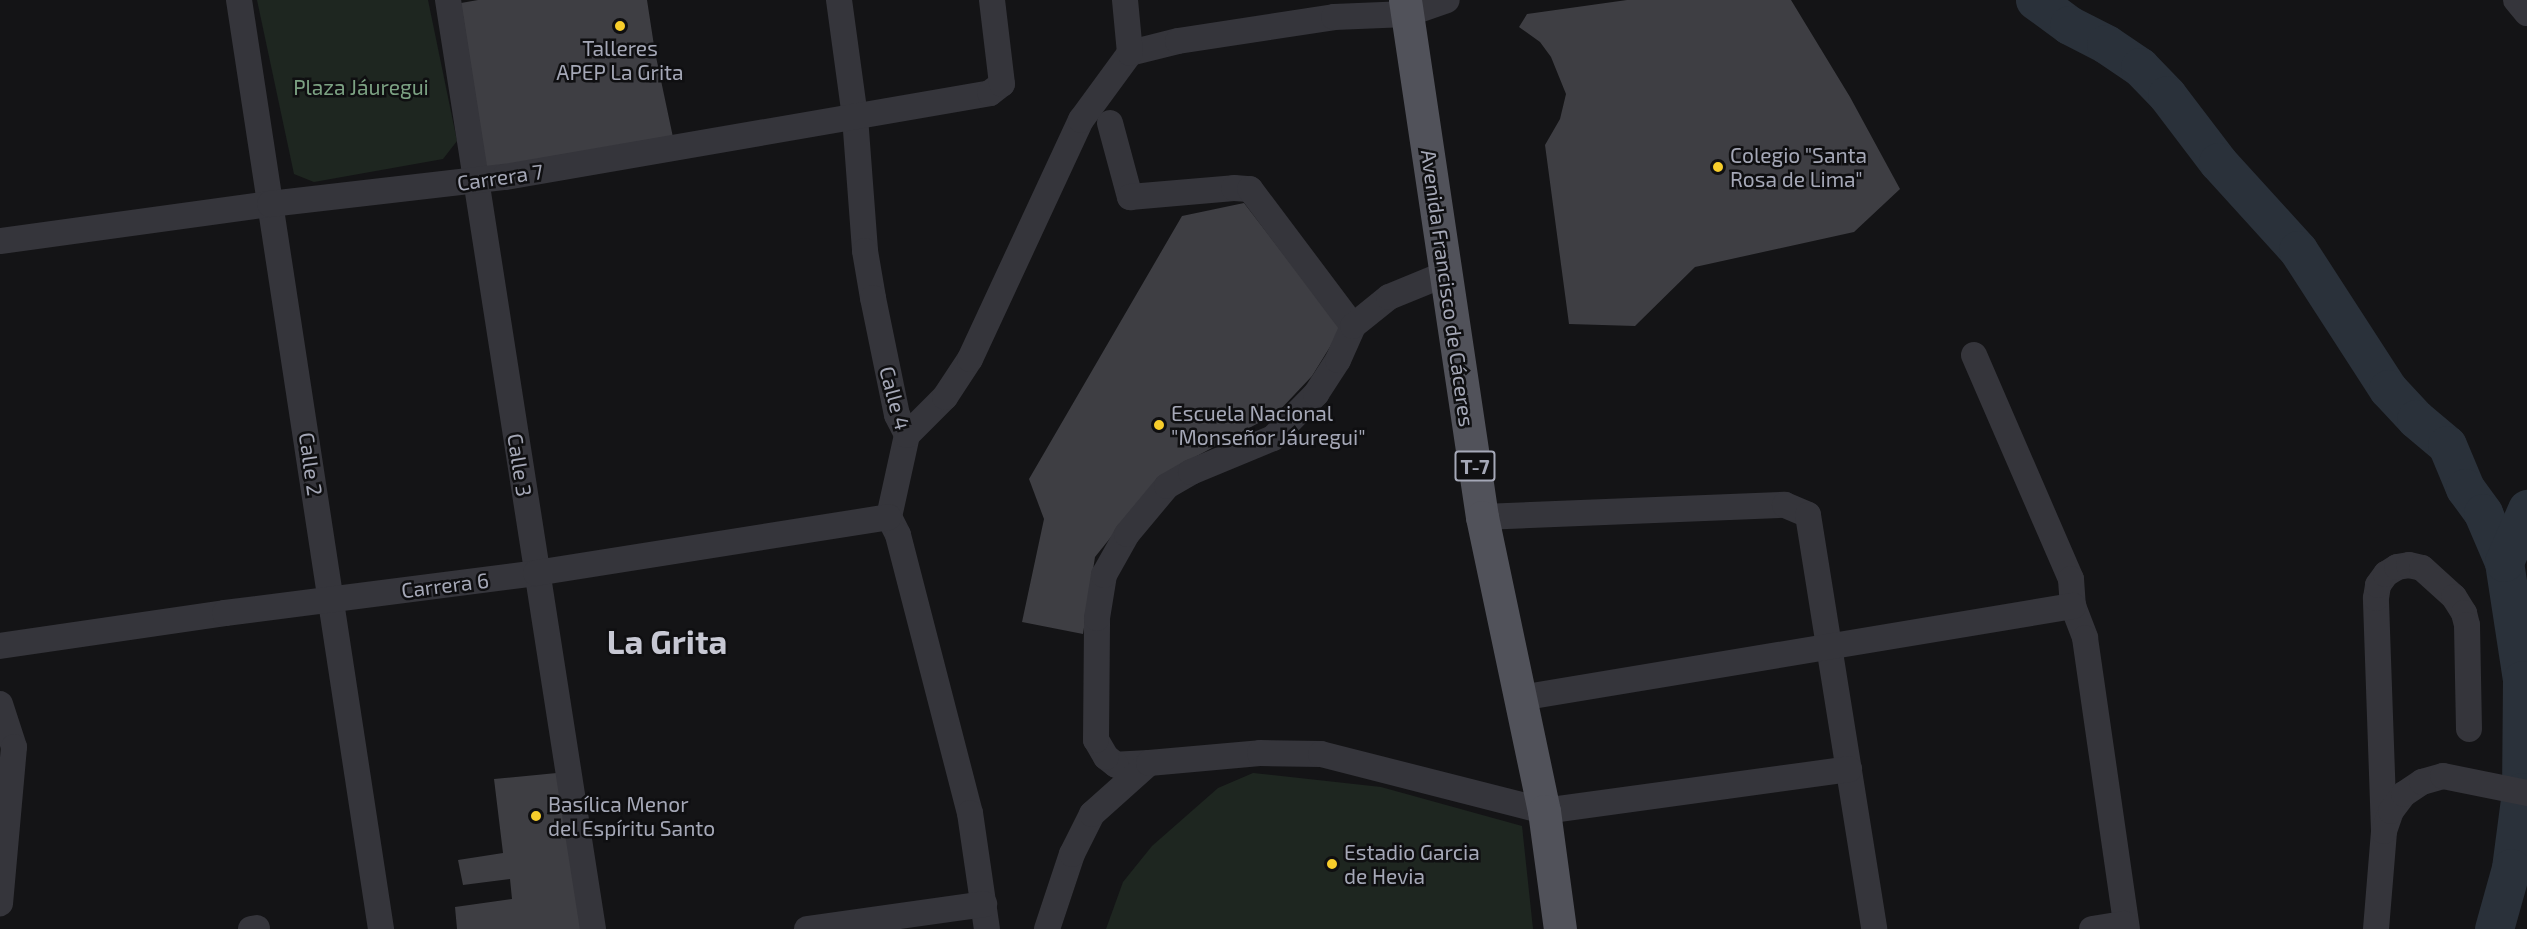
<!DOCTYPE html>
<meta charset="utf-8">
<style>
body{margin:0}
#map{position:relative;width:2527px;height:929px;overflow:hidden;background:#141416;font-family:"Exo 2",sans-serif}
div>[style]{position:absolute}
.green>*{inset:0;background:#1e2620}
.river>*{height:39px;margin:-19.5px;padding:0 19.5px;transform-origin:19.5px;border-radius:19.5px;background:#2a313a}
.building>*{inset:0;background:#3e3e43}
.minor>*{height:26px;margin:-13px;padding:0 13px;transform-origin:13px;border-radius:13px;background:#35353b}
.primary>*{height:33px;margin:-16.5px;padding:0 16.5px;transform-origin:16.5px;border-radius:16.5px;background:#51525a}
.dots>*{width:16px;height:16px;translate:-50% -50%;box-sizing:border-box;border:3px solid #0f0f11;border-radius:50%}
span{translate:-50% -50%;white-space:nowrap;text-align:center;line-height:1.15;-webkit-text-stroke:5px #0f0f11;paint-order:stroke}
.shield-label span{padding:2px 4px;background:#0f0f11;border:2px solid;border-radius:4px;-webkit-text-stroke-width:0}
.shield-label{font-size:20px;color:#a5a8b7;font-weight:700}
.poi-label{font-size:21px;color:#a5a8b7}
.left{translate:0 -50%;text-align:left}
.park-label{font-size:21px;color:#7ca283}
.street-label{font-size:21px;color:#a5a8b7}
.town-label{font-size:33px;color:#c7c8d3;font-weight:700}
</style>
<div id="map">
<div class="green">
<div style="clip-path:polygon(257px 0,428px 0,457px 141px,443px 159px,314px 182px,294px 174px)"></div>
<div style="clip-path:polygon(1253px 773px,1381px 787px,1522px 826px,1533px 929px,1106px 929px,1123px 882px,1152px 846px,1218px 788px)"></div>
</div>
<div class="river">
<div style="left:2035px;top:0;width:42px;rotate:36.3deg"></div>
<div style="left:2069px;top:25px;width:42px;rotate:27.2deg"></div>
<div style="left:2106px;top:44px;width:41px;rotate:34.1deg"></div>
<div style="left:2140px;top:67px;width:39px;rotate:46deg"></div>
<div style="left:2167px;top:95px;width:84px;rotate:52.7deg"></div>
<div style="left:2218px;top:162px;width:119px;rotate:47.7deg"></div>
<div style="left:2298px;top:250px;width:166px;rotate:57.1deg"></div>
<div style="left:2388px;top:389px;width:41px;rotate:47deg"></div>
<div style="left:2416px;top:419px;width:40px;rotate:40deg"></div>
<div style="left:2447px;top:445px;width:47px;rotate:67.3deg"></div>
<div style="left:2465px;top:488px;width:31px;rotate:54deg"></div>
<div style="left:2483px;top:513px;width:53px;rotate:66.8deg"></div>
<div style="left:2504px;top:562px;width:119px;rotate:81.3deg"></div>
<div style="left:2522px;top:680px;width:112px;rotate:90.5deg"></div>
<div style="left:2521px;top:792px;width:77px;rotate:97.5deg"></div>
<div style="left:2511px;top:868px;width:63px;rotate:105.6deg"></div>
<div style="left:2504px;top:562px;width:58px;rotate:-66.5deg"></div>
</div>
<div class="building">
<div style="clip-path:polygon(478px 0,647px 0,655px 52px,674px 142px,487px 171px,461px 3px)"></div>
<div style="clip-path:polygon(1627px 0,1791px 0,1850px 97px,1900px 189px,1854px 232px,1695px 267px,1635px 326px,1569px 324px,1545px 145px,1560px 119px,1566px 94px,1551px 57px,1540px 42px,1519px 27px,1527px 14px)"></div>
<div style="clip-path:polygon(1244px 203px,1341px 329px,1312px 376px,1277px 413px,1195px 457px,1123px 522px,1095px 557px,1083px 634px,1022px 622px,1044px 519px,1029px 479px,1182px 216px)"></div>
<div style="clip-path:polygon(567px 772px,593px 929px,457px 929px,455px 907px,512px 899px,510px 879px,463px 885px,458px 860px,503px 853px,494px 779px)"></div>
</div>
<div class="minor">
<div style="left:239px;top:0;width:940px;rotate:81.31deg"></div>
<div style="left:448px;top:0;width:940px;rotate:81.13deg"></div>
<div style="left:839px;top:0;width:118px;rotate:82.2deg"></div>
<div style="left:855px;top:117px;width:134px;rotate:85.7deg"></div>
<div style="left:865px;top:251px;width:48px;rotate:80.3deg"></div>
<div style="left:873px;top:298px;width:119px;rotate:78.4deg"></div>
<div style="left:897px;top:415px;width:22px;rotate:63deg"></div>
<div style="left:907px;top:435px;width:84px;rotate:102.4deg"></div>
<div style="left:889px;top:517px;width:20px;rotate:63deg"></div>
<div style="left:898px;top:535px;width:287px;rotate:75.5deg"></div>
<div style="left:970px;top:813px;width:117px;rotate:81.7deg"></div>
<div style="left:2516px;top:0;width:17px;rotate:50deg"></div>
<div style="left:1130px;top:53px;width:49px;rotate:-14deg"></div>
<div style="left:1178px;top:41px;width:158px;rotate:-8.7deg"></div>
<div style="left:1334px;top:17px;width:73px;rotate:-2.4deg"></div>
<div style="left:1407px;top:14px;width:42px;rotate:-19.3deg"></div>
<div style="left:1110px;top:123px;width:77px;rotate:74.9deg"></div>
<div style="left:1130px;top:197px;width:104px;rotate:-4.9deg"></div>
<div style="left:1234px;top:188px;width:16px;rotate:4deg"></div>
<div style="left:1250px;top:189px;width:171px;rotate:53.1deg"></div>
<div style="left:0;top:241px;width:273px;rotate:-7.8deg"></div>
<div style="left:270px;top:204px;width:237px;rotate:-6.6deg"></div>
<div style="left:505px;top:177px;width:492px;rotate:-9.8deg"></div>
<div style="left:990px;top:93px;width:15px;rotate:-37deg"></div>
<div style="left:1002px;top:84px;width:85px;rotate:-96.8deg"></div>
<div style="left:1974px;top:355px;width:244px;rotate:66.6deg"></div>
<div style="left:2071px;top:579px;width:27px;rotate:86deg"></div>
<div style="left:2073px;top:606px;width:34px;rotate:69deg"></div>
<div style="left:2085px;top:638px;width:294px;rotate:81.8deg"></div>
<div style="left:907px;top:435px;width:54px;rotate:-45deg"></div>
<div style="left:945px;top:397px;width:45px;rotate:-56.7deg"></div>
<div style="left:970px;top:359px;width:264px;rotate:-65.1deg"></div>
<div style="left:1081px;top:120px;width:83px;rotate:-53.8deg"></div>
<div style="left:1130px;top:53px;width:53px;rotate:-95.4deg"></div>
<div style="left:1482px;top:517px;width:303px;rotate:-2.3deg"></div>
<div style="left:1785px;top:505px;width:25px;rotate:23deg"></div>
<div style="left:1808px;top:515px;width:419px;rotate:80.9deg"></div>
<div style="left:0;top:646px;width:227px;rotate:-8.3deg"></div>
<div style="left:225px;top:613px;width:314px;rotate:-7.3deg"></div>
<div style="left:536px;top:573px;width:357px;rotate:-9deg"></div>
<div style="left:1520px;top:698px;width:561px;rotate:-9.45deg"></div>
<div style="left:0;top:704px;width:45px;rotate:72deg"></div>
<div style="left:14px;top:747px;width:157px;rotate:95.1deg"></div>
<div style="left:1149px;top:763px;width:33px;rotate:177deg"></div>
<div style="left:1116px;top:765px;width:13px;rotate:-141deg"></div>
<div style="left:1106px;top:757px;width:20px;rotate:-120deg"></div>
<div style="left:1096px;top:740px;width:122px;rotate:-89.5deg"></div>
<div style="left:1097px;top:618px;width:44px;rotate:-80.8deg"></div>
<div style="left:1104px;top:575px;width:47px;rotate:-60.7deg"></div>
<div style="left:1127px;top:534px;width:62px;rotate:-50.2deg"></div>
<div style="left:1167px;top:486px;width:28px;rotate:-30deg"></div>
<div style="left:1191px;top:472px;width:89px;rotate:-22.5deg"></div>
<div style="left:1273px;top:438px;width:62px;rotate:-45.7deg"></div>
<div style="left:1316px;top:394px;width:40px;rotate:-57.1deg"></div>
<div style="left:1338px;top:360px;width:37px;rotate:-66deg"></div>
<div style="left:1353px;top:326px;width:46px;rotate:-38.9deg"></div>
<div style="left:1389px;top:297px;width:61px;rotate:-22.3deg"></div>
<div style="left:2384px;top:831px;width:233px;rotate:-92deg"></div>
<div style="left:2376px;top:598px;width:13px;rotate:-81deg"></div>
<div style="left:2378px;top:585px;width:14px;rotate:-54deg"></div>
<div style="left:2386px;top:574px;width:13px;rotate:-32deg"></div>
<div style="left:2397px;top:567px;width:12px;rotate:-9deg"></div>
<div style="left:2409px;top:565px;width:13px;rotate:13deg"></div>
<div style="left:2422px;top:568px;width:43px;rotate:42.2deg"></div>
<div style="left:2454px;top:597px;width:19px;rotate:58deg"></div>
<div style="left:2464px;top:613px;width:12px;rotate:76deg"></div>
<div style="left:2467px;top:625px;width:104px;rotate:88.9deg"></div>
<div style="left:251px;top:929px;width:6px;rotate:-9deg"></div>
<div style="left:807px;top:929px;width:179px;rotate:-8deg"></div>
<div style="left:1047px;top:929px;width:79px;rotate:-71.6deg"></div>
<div style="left:1072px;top:854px;width:45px;rotate:-63.4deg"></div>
<div style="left:1092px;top:814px;width:76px;rotate:-41.8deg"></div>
<div style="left:1149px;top:763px;width:111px;rotate:-5.1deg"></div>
<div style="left:1260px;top:753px;width:61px;rotate:0.9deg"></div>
<div style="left:1321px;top:754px;width:230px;rotate:14.3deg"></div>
<div style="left:1544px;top:811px;width:308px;rotate:-7.8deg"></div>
<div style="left:2092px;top:929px;width:33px;rotate:-9deg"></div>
<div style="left:2376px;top:929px;width:98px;rotate:-85.3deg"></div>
<div style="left:2384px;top:831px;width:21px;rotate:-71deg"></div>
<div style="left:2391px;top:811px;width:21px;rotate:-53deg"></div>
<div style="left:2404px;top:794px;width:22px;rotate:-34deg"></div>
<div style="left:2422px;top:782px;width:22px;rotate:-16deg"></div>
<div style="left:2443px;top:776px;width:86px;rotate:11.4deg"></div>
</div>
<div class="primary">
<div style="left:1405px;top:0;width:523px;rotate:81.53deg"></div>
<div style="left:1482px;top:517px;width:300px;rotate:78.1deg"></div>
<div style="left:1544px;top:811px;width:119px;rotate:82.3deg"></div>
</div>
<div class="dots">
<div style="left:620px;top:26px;background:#f7cd2b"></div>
<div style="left:1718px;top:167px;background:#f7cd2b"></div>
<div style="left:1159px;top:425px;background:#f7cd2b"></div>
<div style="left:536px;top:816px;background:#f7cd2b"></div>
<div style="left:1332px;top:864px;background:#f7cd2b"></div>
</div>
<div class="shield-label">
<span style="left:1475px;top:466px">T-7</span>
</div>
<div class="poi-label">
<span style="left:620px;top:60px">Talleres<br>APEP La Grita</span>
<span class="left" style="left:1730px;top:167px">Colegio "Santa<br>Rosa de Lima"</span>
<span class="left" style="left:1171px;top:425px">Escuela Nacional<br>"Monseñor Jáuregui"</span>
<span class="left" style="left:548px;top:816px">Basílica Menor<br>del Espíritu Santo</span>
<span class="left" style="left:1344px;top:864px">Estadio Garcia<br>de Hevia</span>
</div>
<div class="park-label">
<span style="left:361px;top:87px">Plaza Jáuregui</span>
</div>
<div class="street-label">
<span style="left:500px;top:177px;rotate:-8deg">Carrera 7</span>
<span style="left:1448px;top:288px;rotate:82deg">Avenida Francisco de Cáceres</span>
<span style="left:895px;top:398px;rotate:75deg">Calle 4</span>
<span style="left:311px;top:464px;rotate:82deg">Calle 2</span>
<span style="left:520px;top:465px;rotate:81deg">Calle 3</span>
<span style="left:445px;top:585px;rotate:-7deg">Carrera 6</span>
</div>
<div class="town-label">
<span style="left:667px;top:642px">La Grita</span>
</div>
</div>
